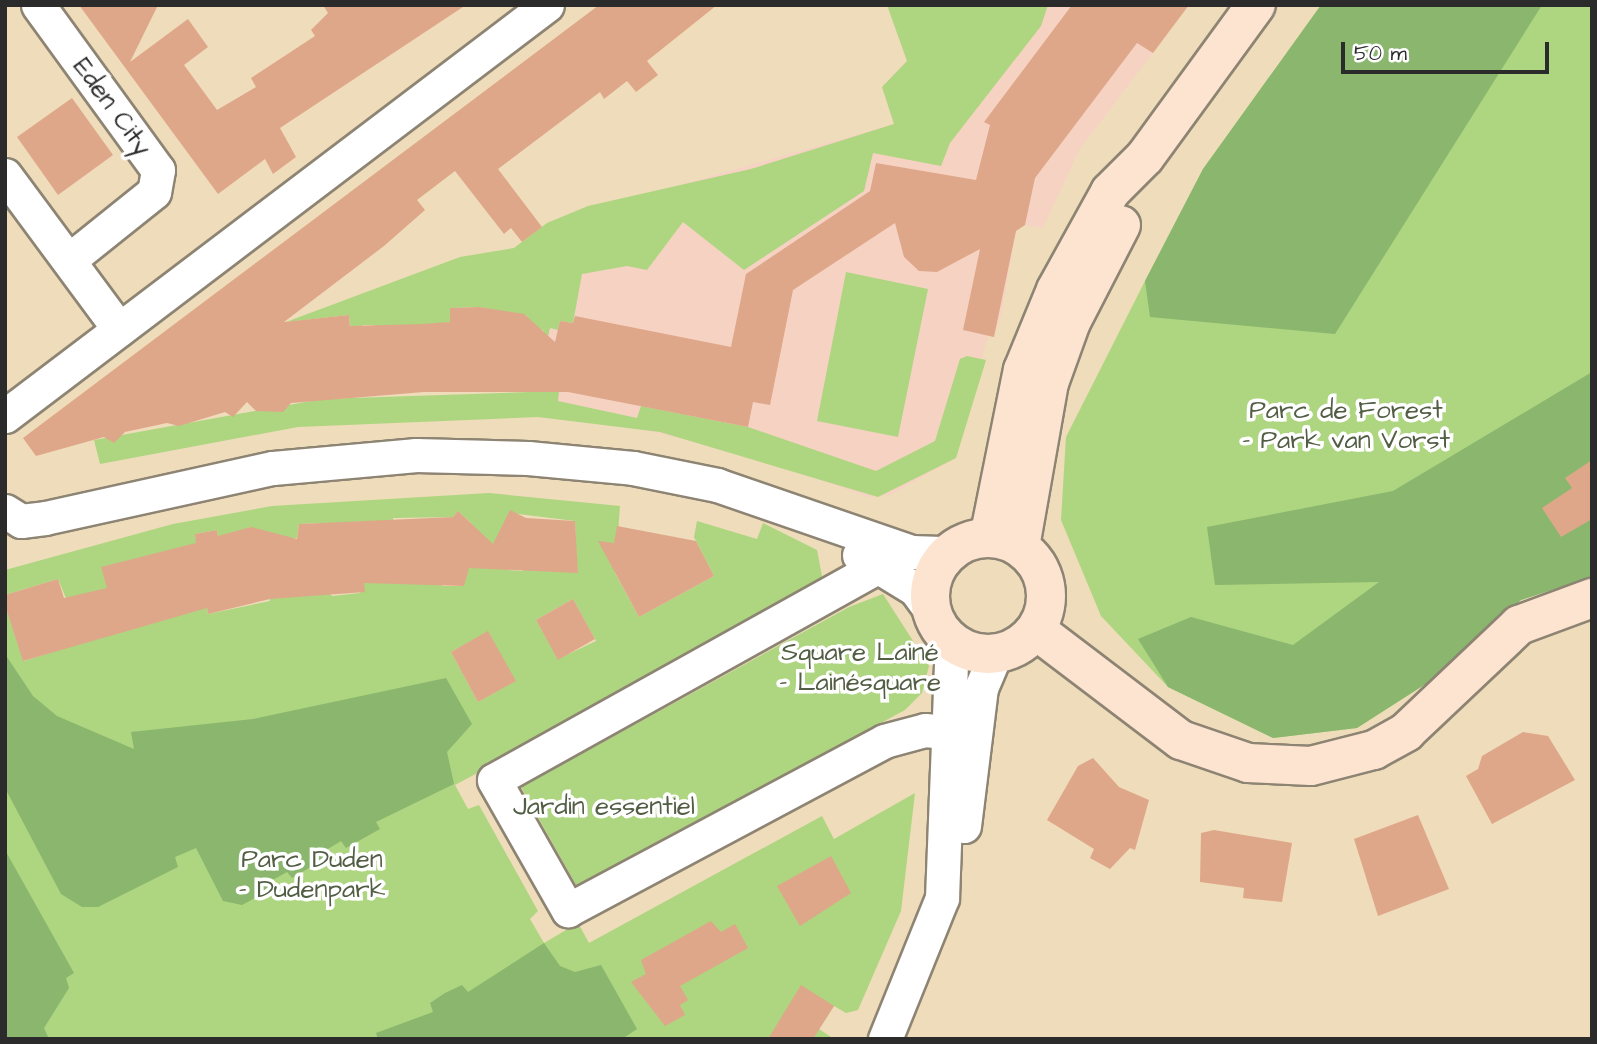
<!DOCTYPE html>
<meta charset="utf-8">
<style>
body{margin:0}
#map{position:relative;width:1597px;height:1044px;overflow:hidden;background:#efdcbb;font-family:"Architects Daughter",sans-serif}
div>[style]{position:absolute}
.built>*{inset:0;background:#f6d2c3}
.green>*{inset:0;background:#aed57f}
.forest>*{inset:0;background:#8ab66e}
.building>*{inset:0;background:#dfa789}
.roads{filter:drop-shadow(2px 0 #8d8473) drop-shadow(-2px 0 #8d8473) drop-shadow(0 2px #8d8473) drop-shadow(0 -2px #8d8473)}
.minor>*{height:33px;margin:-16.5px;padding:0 16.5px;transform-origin:16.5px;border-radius:16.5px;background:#fff}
.secondary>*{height:38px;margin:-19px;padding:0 19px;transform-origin:19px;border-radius:19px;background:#fde4d0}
.secondary>.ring{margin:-19px;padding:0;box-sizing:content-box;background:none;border:38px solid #fde4d0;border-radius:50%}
span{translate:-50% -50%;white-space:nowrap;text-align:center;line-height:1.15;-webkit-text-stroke:7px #fff;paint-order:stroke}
.street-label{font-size:26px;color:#2b2b2b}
.park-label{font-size:26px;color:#525e44}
.frame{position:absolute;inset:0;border:7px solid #2b2b2b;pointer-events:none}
.scale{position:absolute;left:1341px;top:42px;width:208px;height:32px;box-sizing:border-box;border:4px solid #2b2b2b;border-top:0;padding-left:9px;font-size:21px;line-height:24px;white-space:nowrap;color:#2b2b2b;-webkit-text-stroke:5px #fff;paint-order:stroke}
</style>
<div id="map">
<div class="built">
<div style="clip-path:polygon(887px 5px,1128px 5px,1168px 33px,1079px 150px,1043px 228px,1017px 224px,1002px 311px,994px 337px,988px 336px,956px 458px,890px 495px,869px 497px,732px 449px,625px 426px,538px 417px,547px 223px,894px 124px,882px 87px,907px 61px)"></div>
</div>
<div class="green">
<div style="clip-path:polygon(887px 5px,1048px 5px,1041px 26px,950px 143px,941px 166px,873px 153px,864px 191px,744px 270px,683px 222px,647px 270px,627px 266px,582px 274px,573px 323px,560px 321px,558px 330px,550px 328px,546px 346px,543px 330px,529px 329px,527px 316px,478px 307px,450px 308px,450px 322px,376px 333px,374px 325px,363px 325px,352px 340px,349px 315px,286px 322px,460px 257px,514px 248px,547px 223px,588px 206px,751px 169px,894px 124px,882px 87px,907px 61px)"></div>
<div style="clip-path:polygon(1321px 5px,1592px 5px,1592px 577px,1521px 600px,1435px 678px,1357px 728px,1273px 738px,1168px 687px,1101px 616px,1061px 520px,1066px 437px,1145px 281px,1203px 169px)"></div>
<div style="clip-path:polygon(846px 272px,928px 289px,898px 437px,817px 421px)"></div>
<div style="clip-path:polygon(967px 356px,986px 360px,956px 458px,878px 497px,660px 432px,538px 417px,298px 427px,100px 464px,94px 440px,322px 399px,559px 391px,558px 401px,637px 418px,641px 406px,748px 427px,876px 471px,935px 441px,960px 359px)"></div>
<div style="clip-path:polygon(evenodd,489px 493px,620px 506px,615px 573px,639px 617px,714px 576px,694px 537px,697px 521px,757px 539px,763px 523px,817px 550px,822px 576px,810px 594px,455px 785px,468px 809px,479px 805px,538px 911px,530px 919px,544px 943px,578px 923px,589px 943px,822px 816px,834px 839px,915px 793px,901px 911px,858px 1010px,846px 1013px,834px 1006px,819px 1029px,834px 1039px,5px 1039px,5px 605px,24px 661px,84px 642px,58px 579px,5px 595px,5px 570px,173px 524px,272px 506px,489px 493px,458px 511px,471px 523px,463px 586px,442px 586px,442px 578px,393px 553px,393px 518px,453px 517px,458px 511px,489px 493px,510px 513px,575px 521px,577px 573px,524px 564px,523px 571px,507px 570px,510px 513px,489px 493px,321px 523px,363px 571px,360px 593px,332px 596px,291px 539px,297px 538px,299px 524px,321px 523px,489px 493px,251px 527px,270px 601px,208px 614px,195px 534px,217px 530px,219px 540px,251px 527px,489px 493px,573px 599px,596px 641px,558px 659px,536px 620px,573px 599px,489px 493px,488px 632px,515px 681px,478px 702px,451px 652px,488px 632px)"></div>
<div style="clip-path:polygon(883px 594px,929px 666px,922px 693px,905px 710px,577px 887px,521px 787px,849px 607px)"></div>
</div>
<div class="forest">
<div style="clip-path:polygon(1321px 5px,1542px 5px,1335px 334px,1150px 317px,1145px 281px,1203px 169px)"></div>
<div style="clip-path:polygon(1592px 372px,1592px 577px,1521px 600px,1435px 678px,1357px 728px,1273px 738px,1168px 687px,1138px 639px,1191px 617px,1293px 645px,1379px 582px,1215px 585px,1207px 527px,1393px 491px)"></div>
<div style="clip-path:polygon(5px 654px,33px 696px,57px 716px,134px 749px,131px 732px,253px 719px,446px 678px,472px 724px,447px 752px,454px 784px,376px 822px,380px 829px,346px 848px,341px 841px,323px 852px,326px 858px,292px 878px,287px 872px,269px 882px,272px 889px,242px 905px,223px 901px,196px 848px,175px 857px,178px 867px,98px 907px,82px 907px,61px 894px,5px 788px)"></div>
<div style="clip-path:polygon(5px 850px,74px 973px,66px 978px,69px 988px,44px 1028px,49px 1039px,5px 1039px)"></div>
<div style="clip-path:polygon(544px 943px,560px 966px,575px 972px,601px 965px,637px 1029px,622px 1039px,378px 1039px,376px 1033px,433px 1012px,430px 1003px,445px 993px,462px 985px,468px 992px)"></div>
</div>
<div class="building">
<div style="clip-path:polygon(79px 5px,158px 5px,130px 62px,188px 19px,208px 47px,184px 65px,217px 110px,256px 87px,251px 78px,315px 36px,311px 30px,328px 13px,323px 5px,466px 5px,280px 128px,296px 157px,273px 174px,265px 159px,218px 194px)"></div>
<div style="clip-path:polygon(599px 5px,717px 5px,647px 61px,658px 75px,636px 92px,627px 81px,604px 99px,600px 92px,498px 169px,542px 227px,522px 242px,511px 228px,504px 234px,455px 171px,417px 200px,425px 210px,384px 246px,284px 322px,349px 315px,350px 326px,422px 324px,450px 322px,450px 308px,479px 307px,524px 314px,555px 342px,560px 321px,573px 323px,575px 316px,731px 347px,746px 274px,870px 191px,876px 163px,976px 180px,990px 125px,984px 122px,1072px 5px,1189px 5px,1153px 53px,1137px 43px,1035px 178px,1025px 225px,1016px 231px,994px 337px,963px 330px,980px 249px,937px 272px,919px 271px,904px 257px,895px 223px,793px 290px,770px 405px,753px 402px,748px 427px,568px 392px,424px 392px,291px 403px,283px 412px,256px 411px,247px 402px,233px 417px,225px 412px,179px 426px,167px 423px,125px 432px,114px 443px,104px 437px,36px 456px,23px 438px)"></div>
<div style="clip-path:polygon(72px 98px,113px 155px,58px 195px,17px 137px)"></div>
<div style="clip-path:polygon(1592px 460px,1592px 519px,1561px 537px,1542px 508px,1572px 488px,1565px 478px)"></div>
<div style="clip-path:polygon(510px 510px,526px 518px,575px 521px,578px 573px,469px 568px,464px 586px,364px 583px,365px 592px,270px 599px,208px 614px,207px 608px,23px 661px,5px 605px,5px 595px,58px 579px,64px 598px,107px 588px,101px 567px,196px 543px,195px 534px,217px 530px,218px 536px,251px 527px,297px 539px,299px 524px,453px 517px,458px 511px,493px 544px)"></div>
<div style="clip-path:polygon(617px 526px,696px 541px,714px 576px,639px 617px,598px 541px,614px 543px)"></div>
<div style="clip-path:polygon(573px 599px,595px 639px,558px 660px,536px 620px)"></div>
<div style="clip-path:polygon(488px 631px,516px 681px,478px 702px,451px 652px)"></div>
<div style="clip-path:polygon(1523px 732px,1548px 736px,1575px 780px,1492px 824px,1466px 776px,1478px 769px,1482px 756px)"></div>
<div style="clip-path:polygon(1093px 758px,1119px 787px,1149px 800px,1135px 850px,1130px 848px,1110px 869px,1090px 858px,1094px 849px,1047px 820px,1078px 766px)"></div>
<div style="clip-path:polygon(1418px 815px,1449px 889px,1378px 916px,1354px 839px)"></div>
<div style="clip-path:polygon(1214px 830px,1292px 843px,1282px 902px,1243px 898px,1244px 888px,1200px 882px,1201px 833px)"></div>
<div style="clip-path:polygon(831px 856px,851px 893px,800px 926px,777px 886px)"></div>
<div style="clip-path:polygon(711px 921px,721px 932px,735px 924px,748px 948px,680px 986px,688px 1000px,680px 1005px,685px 1015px,665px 1026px,631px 982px,646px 974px,641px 960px)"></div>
<div style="clip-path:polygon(801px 985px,834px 1006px,813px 1039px,768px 1039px)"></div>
</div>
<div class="roads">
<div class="minor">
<div style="left:38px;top:5px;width:204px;rotate:54deg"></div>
<div style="left:158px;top:170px;width:22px;rotate:100deg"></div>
<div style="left:154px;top:192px;width:109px;rotate:141.3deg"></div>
<div style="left:5px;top:175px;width:192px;rotate:53.5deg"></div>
<div style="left:5px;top:416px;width:680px;rotate:-37.17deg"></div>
<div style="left:5px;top:511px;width:19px;rotate:32deg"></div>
<div style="left:21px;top:521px;width:24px;rotate:-7deg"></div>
<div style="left:45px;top:518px;width:233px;rotate:-12.4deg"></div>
<div style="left:273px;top:468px;width:144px;rotate:-5.2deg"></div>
<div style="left:416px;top:455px;width:112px;rotate:1.5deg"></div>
<div style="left:528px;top:458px;width:105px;rotate:5.4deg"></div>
<div style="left:633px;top:468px;width:86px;rotate:11.4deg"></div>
<div style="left:717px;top:485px;width:206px;rotate:19deg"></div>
<div style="left:912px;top:552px;width:36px;rotate:2deg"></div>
<div style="left:859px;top:555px;width:66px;rotate:31.3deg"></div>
<div style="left:915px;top:589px;width:24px;rotate:54deg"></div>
<div style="left:877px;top:567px;width:438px;rotate:150.9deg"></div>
<div style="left:494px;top:780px;width:150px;rotate:60.4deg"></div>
<div style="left:568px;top:910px;width:358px;rotate:-28.1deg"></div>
<div style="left:884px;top:741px;width:42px;rotate:-15deg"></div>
<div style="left:925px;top:730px;width:49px;rotate:5.8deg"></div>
<div style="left:964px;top:826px;width:139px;rotate:-83deg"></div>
<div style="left:981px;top:688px;width:36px;rotate:-67deg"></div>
<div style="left:885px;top:1039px;width:152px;rotate:-68deg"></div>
<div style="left:942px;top:898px;width:255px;rotate:-87.8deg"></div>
</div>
<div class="secondary">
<div class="ring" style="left:930px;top:538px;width:78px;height:78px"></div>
<div style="left:989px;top:538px;width:171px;rotate:-78.6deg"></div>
<div style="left:1023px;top:370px;width:87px;rotate:-67.6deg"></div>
<div style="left:1056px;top:290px;width:112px;rotate:-61.1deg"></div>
<div style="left:1110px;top:192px;width:49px;rotate:-45deg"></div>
<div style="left:1145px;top:157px;width:188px;rotate:-53.9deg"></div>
<div style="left:1020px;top:547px;width:167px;rotate:-80deg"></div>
<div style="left:1049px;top:383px;width:65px;rotate:-70.2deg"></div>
<div style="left:1071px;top:322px;width:109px;rotate:-62.7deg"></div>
<div style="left:1036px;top:630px;width:182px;rotate:37.2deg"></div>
<div style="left:1181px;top:740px;width:71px;rotate:18.9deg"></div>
<div style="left:1248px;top:763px;width:63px;rotate:2.7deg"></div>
<div style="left:1311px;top:766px;width:65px;rotate:-14.3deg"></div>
<div style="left:1374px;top:750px;width:37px;rotate:-29deg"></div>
<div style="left:1406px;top:732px;width:156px;rotate:-43.4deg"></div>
<div style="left:1519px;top:625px;width:78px;rotate:-20.3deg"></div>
</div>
</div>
<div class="street-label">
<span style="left:112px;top:107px;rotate:54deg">Eden City</span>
</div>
<div class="park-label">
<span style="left:1346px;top:426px">Parc de Forest<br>- Park van Vorst</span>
<span style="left:860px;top:668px">Square Lainé<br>- Lainésquare</span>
<span style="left:604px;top:807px">Jardin essentiel</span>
<span style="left:312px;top:875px">Parc Duden<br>- Dudenpark</span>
</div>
<div class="frame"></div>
<div class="scale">50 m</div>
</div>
